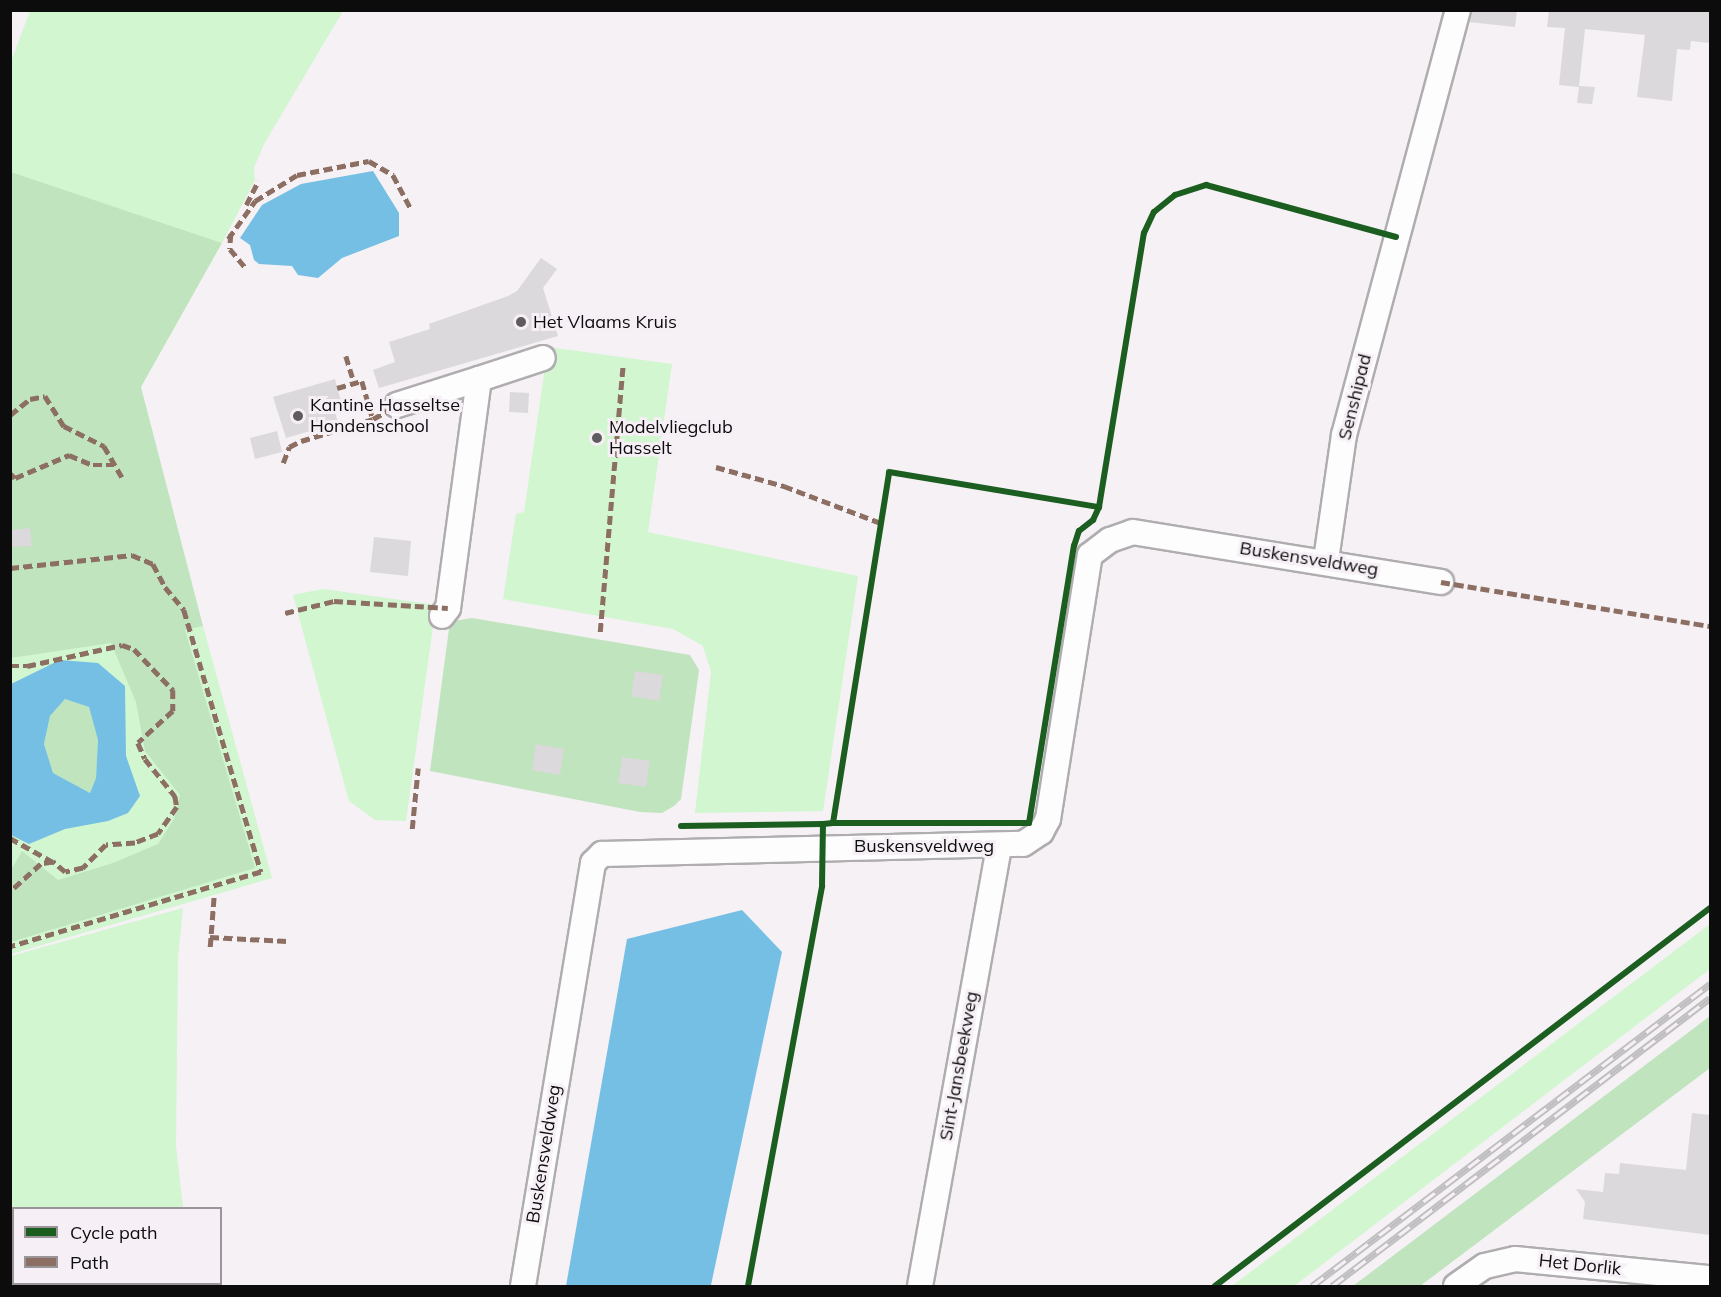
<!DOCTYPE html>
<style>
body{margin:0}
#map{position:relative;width:1721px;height:1297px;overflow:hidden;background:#f5f1f5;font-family:Mulish,sans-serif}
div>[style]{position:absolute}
.green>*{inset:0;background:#d1f6d0}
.forest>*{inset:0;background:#bfe4be}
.water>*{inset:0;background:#76bfe4}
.building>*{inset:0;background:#dbd9db}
.roads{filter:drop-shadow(2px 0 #afadaf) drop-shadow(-2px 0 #afadaf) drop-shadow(0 2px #afadaf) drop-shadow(0 -2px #afadaf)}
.minor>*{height:24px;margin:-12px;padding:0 12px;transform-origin:12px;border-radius:12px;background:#fefdfe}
.rail>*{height:7px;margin-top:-3.5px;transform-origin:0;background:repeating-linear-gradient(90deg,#f6f0f6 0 14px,#c0bfc0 0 28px);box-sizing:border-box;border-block:2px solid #c0bfc0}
.quiet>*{height:4.5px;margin-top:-2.25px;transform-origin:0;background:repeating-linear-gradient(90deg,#8d6e63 0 9px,transparent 0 13.5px)}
.cycleway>*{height:6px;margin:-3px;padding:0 3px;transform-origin:3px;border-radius:3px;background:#1b5e20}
.dots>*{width:16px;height:16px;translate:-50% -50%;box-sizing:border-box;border:3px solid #f6f0f6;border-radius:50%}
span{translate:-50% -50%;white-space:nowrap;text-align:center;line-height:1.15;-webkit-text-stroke:6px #f6f0f6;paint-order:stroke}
.poi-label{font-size:18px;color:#0d0c0d}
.left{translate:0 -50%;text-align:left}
.street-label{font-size:18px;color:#0d0c0d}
.frame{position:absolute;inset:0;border:12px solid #0d0c0d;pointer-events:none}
.legend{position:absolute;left:12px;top:1207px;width:210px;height:78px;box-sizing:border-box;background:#f6f0f6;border:2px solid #999599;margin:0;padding:8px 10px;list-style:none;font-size:18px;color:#0d0c0d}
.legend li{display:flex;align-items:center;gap:12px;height:30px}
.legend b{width:30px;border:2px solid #999599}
</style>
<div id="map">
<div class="green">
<div style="clip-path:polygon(30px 11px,343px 11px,264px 144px,254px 168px,255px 180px,222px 243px,11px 172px,10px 64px)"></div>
<div style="clip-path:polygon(548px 347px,672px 364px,648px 532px,858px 576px,823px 811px,695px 813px,711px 672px,703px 646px,673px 629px,503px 599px,516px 514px,524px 512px)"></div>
<div style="clip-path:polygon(323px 589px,436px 605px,406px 821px,375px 820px,349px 801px,293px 595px)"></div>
<div style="clip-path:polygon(203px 626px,272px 878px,11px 954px,11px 658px)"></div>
<div style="clip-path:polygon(183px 908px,178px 958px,176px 1146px,183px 1208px,14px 1208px,14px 1284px,192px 1286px,11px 1286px,11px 956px)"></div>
<div style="clip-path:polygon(1710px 924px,1710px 969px,1294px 1286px,1232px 1286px)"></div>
</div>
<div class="forest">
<div style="clip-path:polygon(11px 172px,222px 243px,141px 387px,203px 626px,185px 630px,255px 868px,11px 942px,11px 870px,22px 851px,58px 880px,113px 863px,158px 844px,174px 819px,180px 795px,145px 751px,136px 702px,111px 643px,11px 658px)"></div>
<div style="clip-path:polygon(472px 618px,690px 655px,699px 670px,681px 799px,674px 806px,662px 813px,640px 812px,430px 771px,449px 629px,454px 621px)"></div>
<div style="clip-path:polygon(65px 699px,89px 707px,98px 740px,96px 778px,90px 793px,53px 773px,44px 744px,50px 716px)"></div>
<div style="clip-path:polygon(1710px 1016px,1710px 1068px,1420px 1286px,1353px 1286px)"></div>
</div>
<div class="water">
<div style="clip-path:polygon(373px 171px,399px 213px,399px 236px,342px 258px,318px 278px,298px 275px,292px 266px,259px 264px,254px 260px,250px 245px,240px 238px,262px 205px,301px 184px)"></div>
<div style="clip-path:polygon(evenodd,60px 660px,98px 663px,125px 686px,126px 756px,140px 796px,128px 813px,108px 821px,65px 829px,29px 844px,11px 835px,11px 684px,60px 660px,65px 699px,89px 707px,98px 740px,96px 778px,90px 793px,53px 773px,44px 744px,50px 716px,65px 699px)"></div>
<div style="clip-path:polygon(742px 910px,782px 952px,711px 1285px,566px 1286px,627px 939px)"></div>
</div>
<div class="building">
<div style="clip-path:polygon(1472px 10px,1517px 10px,1515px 27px,1469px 22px)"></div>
<div style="clip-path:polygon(1549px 10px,1710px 10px,1710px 43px,1691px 41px,1690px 50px,1677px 49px,1672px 101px,1637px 97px,1645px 35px,1585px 29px,1579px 86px,1595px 87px,1592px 104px,1577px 103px,1579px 87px,1559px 85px,1565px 28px,1547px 27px)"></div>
<div style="clip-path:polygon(541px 258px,557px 269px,543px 288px,558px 336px,379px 388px,373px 370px,395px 362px,389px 342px,430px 329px,429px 324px,508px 296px,517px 291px)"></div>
<div style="clip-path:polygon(335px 379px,343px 409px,335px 411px,338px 423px,286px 438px,273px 397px)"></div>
<div style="clip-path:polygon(510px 392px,529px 393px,528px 413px,509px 412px)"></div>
<div style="clip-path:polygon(277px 431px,282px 452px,255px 459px,250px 438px)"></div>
<div style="clip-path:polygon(30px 528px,32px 546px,10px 547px,10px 530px)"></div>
<div style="clip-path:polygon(374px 537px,411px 541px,408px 576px,370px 572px)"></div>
<div style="clip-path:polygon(635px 671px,663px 675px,659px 701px,631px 696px)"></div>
<div style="clip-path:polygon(536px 744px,564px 749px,560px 775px,532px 770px)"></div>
<div style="clip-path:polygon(622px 757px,650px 761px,646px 787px,618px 783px)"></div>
<div style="clip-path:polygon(1692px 1113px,1710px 1115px,1710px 1235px,1583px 1219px,1585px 1202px,1576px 1189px,1603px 1192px,1605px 1173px,1619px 1174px,1620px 1163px,1686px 1170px)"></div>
</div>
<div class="roads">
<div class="minor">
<div style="left:479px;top:379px;width:67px;rotate:-18.2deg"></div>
<div style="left:397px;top:405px;width:86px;rotate:-17.6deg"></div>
<div style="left:479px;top:379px;width:231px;rotate:97.7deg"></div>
<div style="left:448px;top:608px;width:10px;rotate:127deg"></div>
<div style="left:1326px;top:560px;width:126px;rotate:-81.8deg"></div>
<div style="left:1344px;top:435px;width:440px;rotate:-75deg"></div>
<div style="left:523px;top:1286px;width:429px;rotate:-80.6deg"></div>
<div style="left:593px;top:863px;width:13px;rotate:-45deg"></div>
<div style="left:602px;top:854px;width:421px;rotate:-1.4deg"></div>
<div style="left:1023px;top:844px;width:22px;rotate:-34deg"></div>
<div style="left:1041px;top:832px;width:15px;rotate:-62deg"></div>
<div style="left:1048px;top:819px;width:267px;rotate:-81deg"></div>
<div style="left:1090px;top:555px;width:25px;rotate:-37deg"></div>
<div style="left:1110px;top:540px;width:24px;rotate:-19deg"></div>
<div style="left:1133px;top:532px;width:312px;rotate:9.2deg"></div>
<div style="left:920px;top:1286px;width:447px;rotate:-79.8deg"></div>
<div style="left:1456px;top:1286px;width:35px;rotate:-35deg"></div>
<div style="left:1485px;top:1266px;width:31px;rotate:-13deg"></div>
<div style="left:1515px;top:1259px;width:196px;rotate:5.6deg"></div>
</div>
</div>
<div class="rail">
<div style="left:1312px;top:1286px;width:500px;rotate:-37.2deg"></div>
<div style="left:1332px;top:1286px;width:475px;rotate:-37.3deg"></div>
</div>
<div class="quiet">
<div style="left:246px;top:205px;width:27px;rotate:-63deg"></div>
<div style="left:231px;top:234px;width:15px;rotate:94deg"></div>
<div style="left:230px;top:249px;width:23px;rotate:50deg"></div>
<div style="left:228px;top:239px;width:47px;rotate:-54.6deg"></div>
<div style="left:255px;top:201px;width:49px;rotate:-31.8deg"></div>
<div style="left:297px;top:175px;width:73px;rotate:-11deg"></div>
<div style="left:369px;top:161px;width:28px;rotate:30deg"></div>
<div style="left:393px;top:175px;width:38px;rotate:62deg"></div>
<div style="left:346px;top:356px;width:28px;rotate:73deg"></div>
<div style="left:337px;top:388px;width:26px;rotate:-16deg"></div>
<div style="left:362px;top:381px;width:40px;rotate:74deg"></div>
<div style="left:10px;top:415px;width:26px;rotate:-39deg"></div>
<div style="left:30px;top:399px;width:15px;rotate:-11deg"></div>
<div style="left:45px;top:396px;width:36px;rotate:58deg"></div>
<div style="left:64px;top:426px;width:45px;rotate:26.6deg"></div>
<div style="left:104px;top:446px;width:36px;rotate:60deg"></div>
<div style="left:283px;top:463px;width:17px;rotate:-69deg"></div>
<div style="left:289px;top:447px;width:13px;rotate:-27deg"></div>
<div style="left:301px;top:441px;width:75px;rotate:-17deg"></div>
<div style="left:373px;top:419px;width:28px;rotate:-30deg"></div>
<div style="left:716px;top:467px;width:71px;rotate:15.6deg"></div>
<div style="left:784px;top:486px;width:104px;rotate:20.9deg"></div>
<div style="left:10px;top:473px;width:7px;rotate:45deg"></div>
<div style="left:15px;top:478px;width:59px;rotate:-23.1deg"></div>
<div style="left:69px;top:455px;width:26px;rotate:23deg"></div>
<div style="left:93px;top:465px;width:20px"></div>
<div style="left:10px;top:568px;width:123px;rotate:-6.1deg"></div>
<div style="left:132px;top:555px;width:23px;rotate:23deg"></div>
<div style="left:153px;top:564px;width:26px;rotate:62deg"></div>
<div style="left:165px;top:587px;width:30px;rotate:50deg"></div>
<div style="left:184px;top:610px;width:273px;rotate:73.6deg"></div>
<div style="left:261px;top:872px;width:262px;rotate:163.4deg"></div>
<div style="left:1441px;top:582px;width:273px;rotate:9.3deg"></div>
<div style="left:285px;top:613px;width:50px;rotate:-13.8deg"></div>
<div style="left:334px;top:601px;width:114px;rotate:3.5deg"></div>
<div style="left:600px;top:632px;width:270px;rotate:-85.1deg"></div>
<div style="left:10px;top:666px;width:17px"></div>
<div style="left:27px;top:666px;width:97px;rotate:-12.5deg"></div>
<div style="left:122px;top:645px;width:13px;rotate:18deg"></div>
<div style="left:134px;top:649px;width:57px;rotate:46.4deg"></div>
<div style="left:173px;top:690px;width:21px;rotate:90deg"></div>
<div style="left:173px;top:711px;width:47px;rotate:137.6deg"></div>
<div style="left:138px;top:743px;width:17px;rotate:66deg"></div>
<div style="left:145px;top:759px;width:48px;rotate:51deg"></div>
<div style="left:175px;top:796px;width:11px;rotate:80deg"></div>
<div style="left:177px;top:807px;width:33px;rotate:125deg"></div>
<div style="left:158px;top:834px;width:25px;rotate:159deg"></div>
<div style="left:135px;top:843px;width:29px;rotate:176deg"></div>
<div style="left:106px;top:845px;width:33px;rotate:135deg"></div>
<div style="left:83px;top:868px;width:18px;rotate:167deg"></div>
<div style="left:65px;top:872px;width:16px;rotate:-140deg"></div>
<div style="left:53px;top:862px;width:12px;rotate:171deg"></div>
<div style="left:41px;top:864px;width:42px;rotate:137.9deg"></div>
<div style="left:412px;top:829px;width:61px;rotate:-84.4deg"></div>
<div style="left:10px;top:838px;width:49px;rotate:29.2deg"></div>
<div style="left:210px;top:937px;width:77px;rotate:3deg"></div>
<div style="left:210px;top:947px;width:52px;rotate:-85.6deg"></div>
</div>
<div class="cycleway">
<div style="left:833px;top:823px;width:196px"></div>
<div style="left:1029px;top:823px;width:281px;rotate:-80.8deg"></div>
<div style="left:1074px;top:546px;width:16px;rotate:-72deg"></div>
<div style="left:1079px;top:531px;width:18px;rotate:-38deg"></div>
<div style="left:1093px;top:520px;width:14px;rotate:-65deg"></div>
<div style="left:681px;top:826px;width:142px;rotate:-0.8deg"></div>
<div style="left:748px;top:1286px;width:407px;rotate:-79.5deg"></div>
<div style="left:822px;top:886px;width:62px;rotate:-89.1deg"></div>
<div style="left:823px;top:824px;width:10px;rotate:-6deg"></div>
<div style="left:833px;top:823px;width:355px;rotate:-80.9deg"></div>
<div style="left:889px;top:472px;width:213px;rotate:9.5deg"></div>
<div style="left:1099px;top:507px;width:278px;rotate:-80.7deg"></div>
<div style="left:1144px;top:233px;width:23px;rotate:-65deg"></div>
<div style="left:1154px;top:212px;width:27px;rotate:-39deg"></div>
<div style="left:1175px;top:195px;width:33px;rotate:-18deg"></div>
<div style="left:1206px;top:185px;width:197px;rotate:15.3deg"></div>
<div style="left:1215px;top:1286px;width:623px;rotate:-37.37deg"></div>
</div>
<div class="dots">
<div style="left:521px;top:322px;background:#5e5c5e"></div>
<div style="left:298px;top:416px;background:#5e5c5e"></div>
<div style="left:597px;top:438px;background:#5e5c5e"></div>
</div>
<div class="poi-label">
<span class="left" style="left:533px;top:322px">Het Vlaams Kruis</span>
<span class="left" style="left:310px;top:416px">Kantine Hasseltse<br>Hondenschool</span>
<span class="left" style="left:609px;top:438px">Modelvliegclub<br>Hasselt</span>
</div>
<div class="street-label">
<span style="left:1355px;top:397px;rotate:-76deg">Senshipad</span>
<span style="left:1309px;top:559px;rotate:9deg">Buskensveldweg</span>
<span style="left:924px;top:846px">Buskensveldweg</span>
<span style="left:959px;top:1066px;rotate:-80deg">Sint-Jansbeekweg</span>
<span style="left:544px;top:1154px;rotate:-81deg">Buskensveldweg</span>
<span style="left:1580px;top:1265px;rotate:6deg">Het Dorlik</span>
</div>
<div class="frame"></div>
<ul class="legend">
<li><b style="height:8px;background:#1b5e20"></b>Cycle path</li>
<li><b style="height:8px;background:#8d6e63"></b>Path</li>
</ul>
</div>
